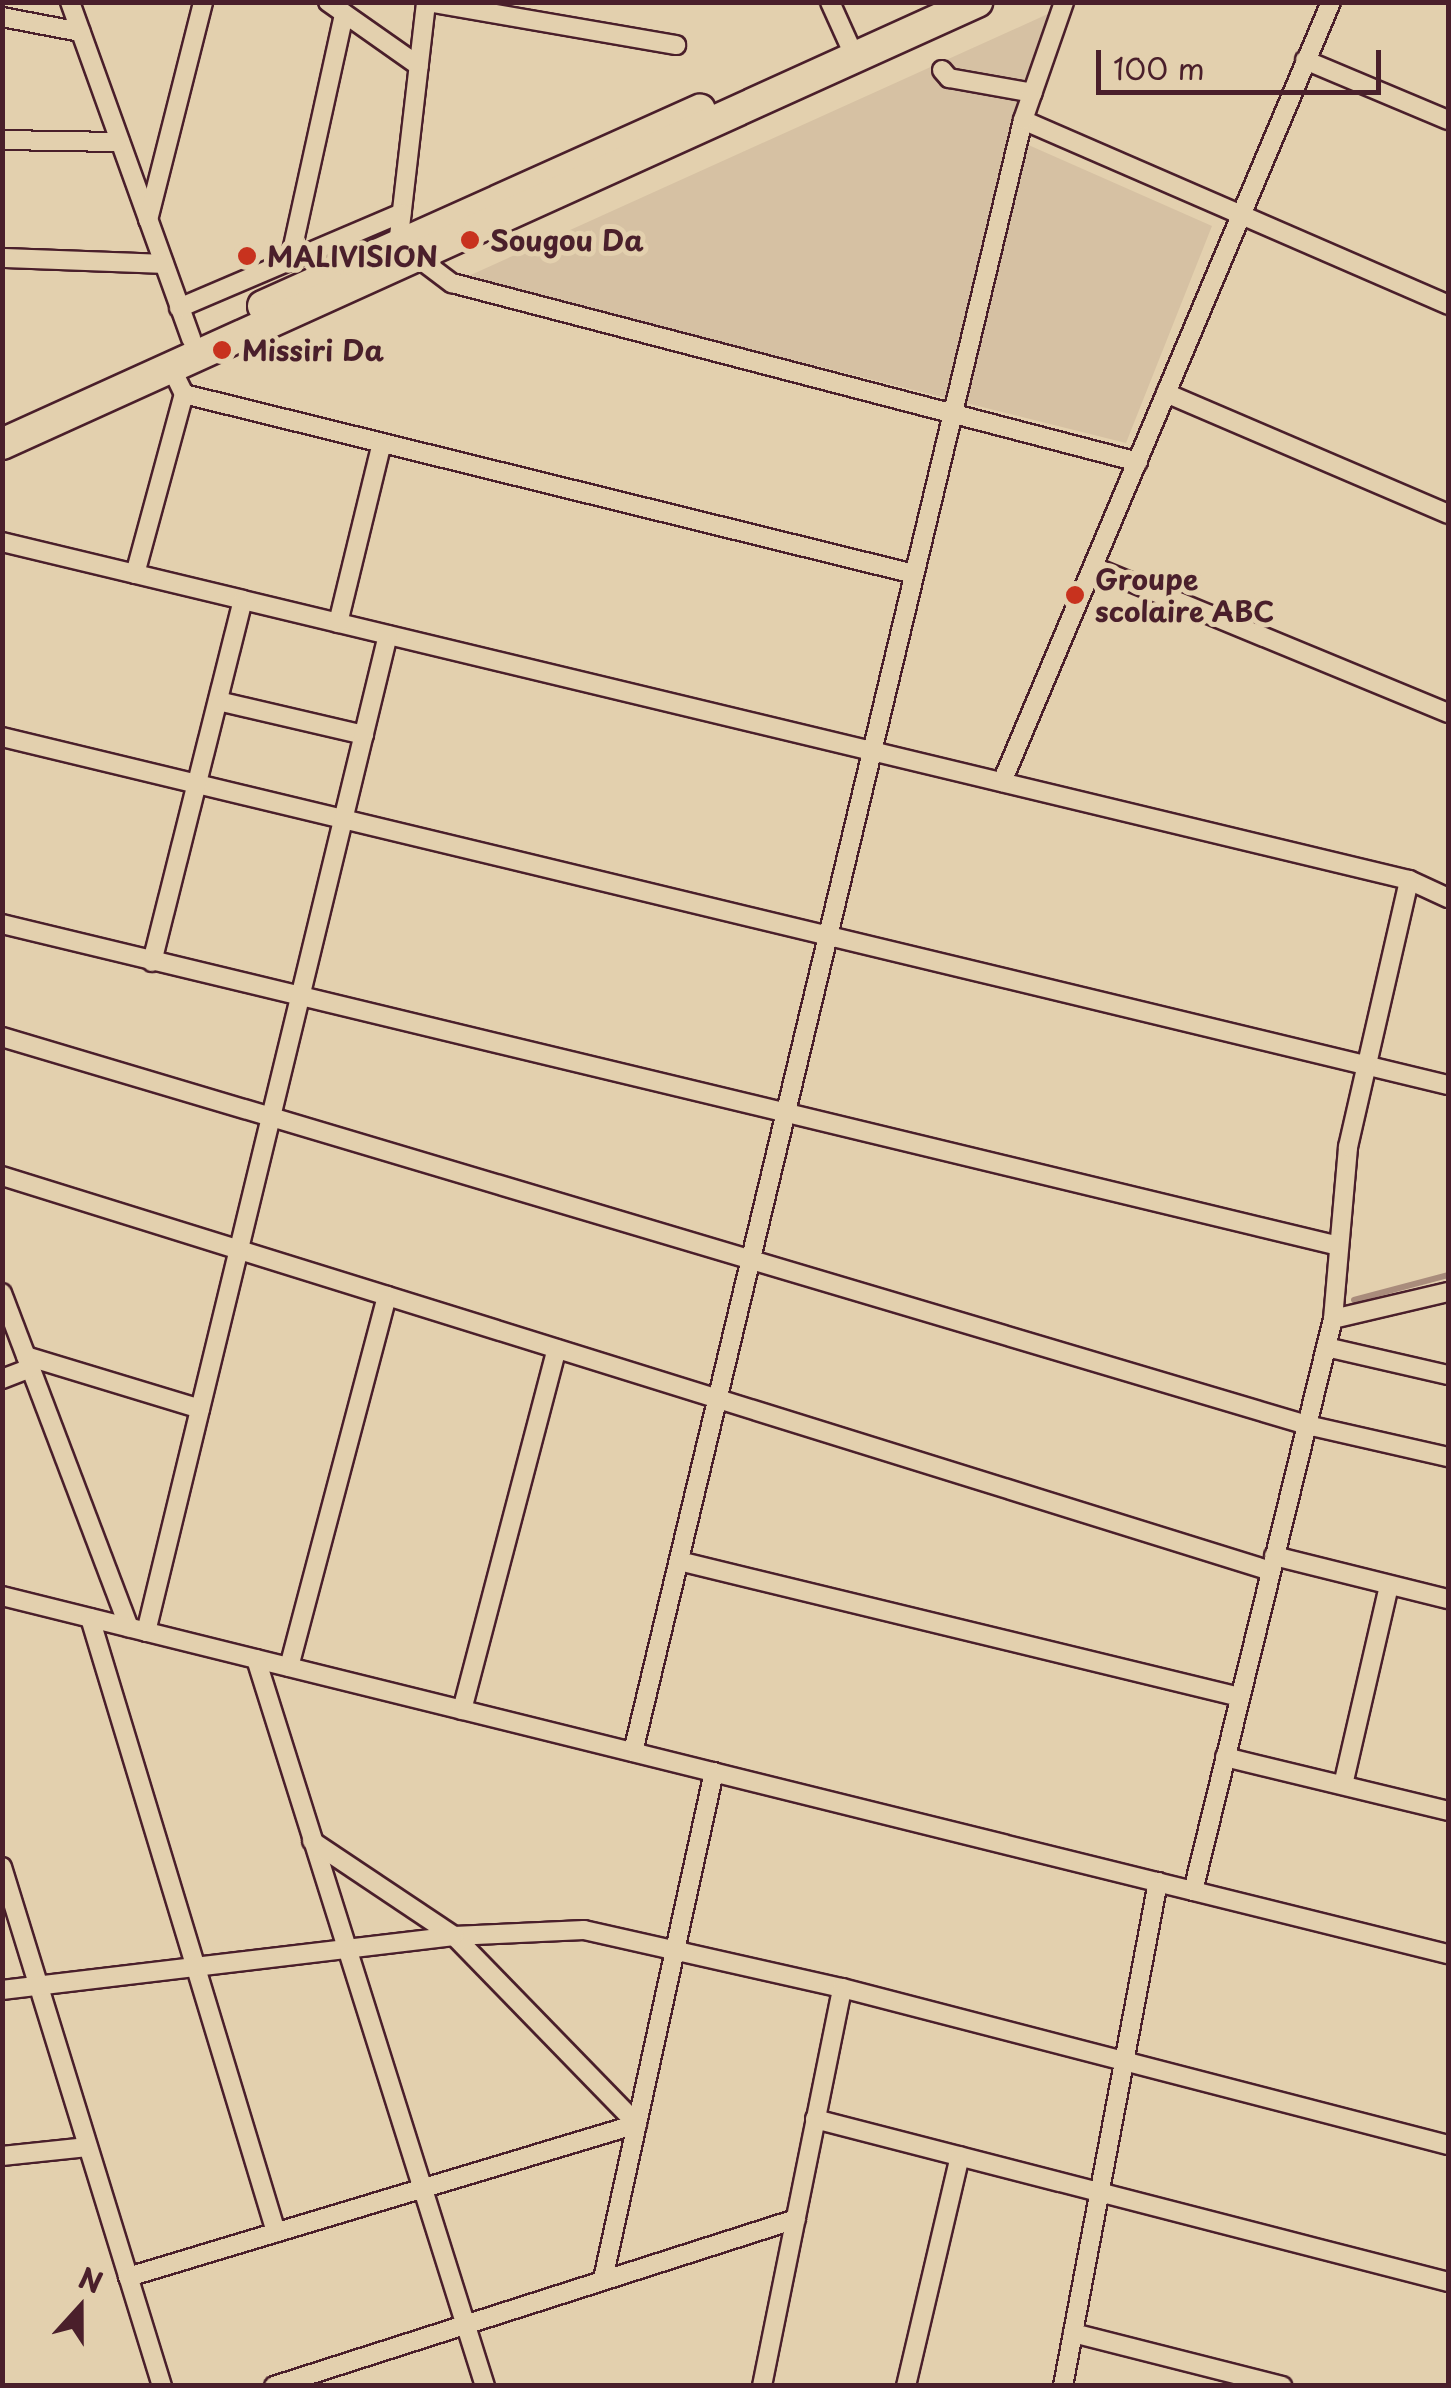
<!DOCTYPE html>
<style>
body{margin:0}
#map{position:relative;width:1451px;height:2388px;overflow:hidden;background:#e3d0ae;font-family:"Playpen Sans",sans-serif}
div>[style]{position:absolute}
.built>*{inset:0;background:#d6c1a3}
.stream>*{height:6px;margin:-3px;padding:0 3px;transform-origin:3px;border-radius:3px;background:#a98c7c}
.roads{filter:drop-shadow(2px 0 #4a1f2b) drop-shadow(-2px 0 #4a1f2b) drop-shadow(0 2px #4a1f2b) drop-shadow(0 -2px #4a1f2b)}
.street>*{height:18px;margin:-9px;padding:0 9px;transform-origin:9px;border-radius:9px;background:#e3d0ae}
.highway>*{height:30px;margin:-15px;padding:0 15px;transform-origin:15px;border-radius:15px;background:#e3d0ae}
.dots>*{width:28px;height:28px;translate:-50% -50%;box-sizing:border-box;border:5px solid #e3d0ae;border-radius:50%}
span{translate:-50% -50%;white-space:nowrap;text-align:center;line-height:1.15;-webkit-text-stroke:10px #e3d0ae;paint-order:stroke}
.poi-label{font-size:28px;color:#4a1f2b;font-weight:700}
.left{translate:0 -50%;text-align:left}
.frame{position:absolute;inset:0;border:5px solid #4a1f2b;pointer-events:none}
.north{position:absolute;left:30px;top:2258px;width:100px;height:100px;-webkit-text-stroke:8px #e3d0ae;paint-order:stroke;rotate:21deg;font-size:28px;font-weight:700;line-height:40px;text-align:center;color:#4a1f2b}
.north::after{content:'';display:block;margin:auto;width:35px;height:45px;background:#4a1f2b;clip-path:polygon(50% 0,100% 100%,50% 72%,0 100%)}
.scale{position:absolute;left:1096px;top:50px;width:285px;height:45px;box-sizing:border-box;border:5px solid #4a1f2b;border-top:0;padding-left:12px;font-size:30px;line-height:35px;white-space:nowrap;color:#4a1f2b;-webkit-text-stroke:8px #e3d0ae;paint-order:stroke}
</style>
<div id="map">
<div class="built">
<div style="clip-path:polygon(1050px 13px,1055px 34px,1015px 139px,1212px 226px,1126px 443px,464px 278px)"></div>
</div>
<div class="stream">
<div style="left:1354px;top:1300px;width:97px;rotate:-14.9deg"></div>
</div>
<div class="roads">
<div class="street">
<div style="left:70px;top:2px;width:358px;rotate:70.2deg"></div>
<div style="left:328px;top:2px;width:111px;rotate:35.1deg"></div>
<div style="left:427px;top:2px;width:253px;rotate:9.8deg"></div>
<div style="left:830px;top:2px;width:46px;rotate:65.7deg"></div>
<div style="left:2px;top:17px;width:80px;rotate:10.8deg"></div>
<div style="left:1305px;top:60px;width:155px;rotate:22.8deg"></div>
<div style="left:942px;top:70px;width:11px;rotate:49deg"></div>
<div style="left:949px;top:78px;width:85px;rotate:10.1deg"></div>
<div style="left:1023px;top:120px;width:464px;rotate:23.5deg"></div>
<div style="left:2px;top:140px;width:118px;rotate:1deg"></div>
<div style="left:148px;top:220px;width:225px;rotate:-75.8deg"></div>
<div style="left:398px;top:245px;width:245px;rotate:-83.4deg"></div>
<div style="left:2px;top:258px;width:162px;rotate:2.1deg"></div>
<div style="left:290px;top:260px;width:252px;rotate:-77.6deg"></div>
<div style="left:421px;top:260px;width:39px;rotate:37deg"></div>
<div style="left:452px;top:283px;width:709px;rotate:14.62deg"></div>
<div style="left:179px;top:308px;width:242px;rotate:-23.1deg"></div>
<div style="left:1166px;top:393px;width:307px;rotate:23.2deg"></div>
<div style="left:184px;top:394px;width:752px;rotate:13.85deg"></div>
<div style="left:2px;top:542px;width:1447px;rotate:13.51deg"></div>
<div style="left:1409px;top:880px;width:43px;rotate:24.8deg"></div>
<div style="left:1094px;top:567px;width:383px;rotate:22.4deg"></div>
<div style="left:135px;top:574px;width:187px;rotate:-74.8deg"></div>
<div style="left:184px;top:394px;width:28px;rotate:-116deg"></div>
<div style="left:338px;top:623px;width:182px;rotate:-76.3deg"></div>
<div style="left:218px;top:701px;width:150px;rotate:13.1deg"></div>
<div style="left:2px;top:737px;width:1487px;rotate:13.53deg"></div>
<div style="left:1002px;top:782px;width:847px;rotate:-67.13deg"></div>
<div style="left:2px;top:924px;width:1375px;rotate:13.54deg"></div>
<div style="left:152px;top:962px;width:373px;rotate:-75.9deg"></div>
<div style="left:2px;top:1037px;width:1361px;rotate:16.56deg"></div>
<div style="left:1307px;top:1425px;width:145px;rotate:12.8deg"></div>
<div style="left:2px;top:1176px;width:1329px;rotate:17.29deg"></div>
<div style="left:2px;top:1293px;width:358px;rotate:69.2deg"></div>
<div style="left:1333px;top:1319px;width:118px;rotate:-13.2deg"></div>
<div style="left:1326px;top:1347px;width:125px;rotate:12.9deg"></div>
<div style="left:26px;top:1356px;width:182px;rotate:16.9deg"></div>
<div style="left:2px;top:1379px;width:31px;rotate:-21deg"></div>
<div style="left:1274px;top:1556px;width:179px;rotate:13.9deg"></div>
<div style="left:679px;top:1561px;width:577px;rotate:13.63deg"></div>
<div style="left:2px;top:1596px;width:1490px;rotate:13.91deg"></div>
<div style="left:90px;top:1618px;width:642px;rotate:73.15deg"></div>
<div style="left:146px;top:1632px;width:1026px;rotate:-76.36deg"></div>
<div style="left:256px;top:1659px;width:762px;rotate:72.52deg"></div>
<div style="left:289px;top:1667px;width:384px;rotate:-75.2deg"></div>
<div style="left:462px;top:1710px;width:373px;rotate:-75.3deg"></div>
<div style="left:633px;top:1752px;width:1678px;rotate:-76.56deg"></div>
<div style="left:1023px;top:120px;width:125px;rotate:-70.8deg"></div>
<div style="left:1225px;top:1757px;width:229px;rotate:13.6deg"></div>
<div style="left:1343px;top:1785px;width:205px;rotate:-77deg"></div>
<div style="left:2px;top:1867px;width:543px;rotate:72.87deg"></div>
<div style="left:1193px;top:1891px;width:589px;rotate:-76.25deg"></div>
<div style="left:1333px;top:1319px;width:173px;rotate:-85deg"></div>
<div style="left:1348px;top:1147px;width:274px;rotate:-77.1deg"></div>
<div style="left:2px;top:1990px;width:455px;rotate:-6.8deg"></div>
<div style="left:454px;top:1936px;width:130px;rotate:-2.6deg"></div>
<div style="left:584px;top:1930px;width:264px;rotate:12.7deg"></div>
<div style="left:842px;top:1988px;width:626px;rotate:14.52deg"></div>
<div style="left:815px;top:2119px;width:654px;rotate:14.44deg"></div>
<div style="left:2px;top:2156px;width:86px;rotate:-6deg"></div>
<div style="left:128px;top:2277px;width:531px;rotate:-16.73deg"></div>
<div style="left:637px;top:2124px;width:262px;rotate:-134.2deg"></div>
<div style="left:454px;top:1936px;width:171px;rotate:-146.2deg"></div>
<div style="left:603px;top:2279px;width:519px;rotate:-77.65deg"></div>
<div style="left:1073px;top:2333px;width:216px;rotate:14.2deg"></div>
<div style="left:274px;top:2386px;width:548px;rotate:-17.74deg"></div>
<div style="left:762px;top:2386px;width:406px;rotate:-78.6deg"></div>
<div style="left:906px;top:2386px;width:236px;rotate:-76.8deg"></div>
<div style="left:1063px;top:2386px;width:513px;rotate:-79.33deg"></div>
</div>
<div class="highway">
<div style="left:263px;top:306px;width:479px;rotate:-24.2deg"></div>
<div style="left:2px;top:444px;width:1071px;rotate:-24.39deg"></div>
</div>
</div>
<div class="dots">
<div style="left:470px;top:240px;background:#c8321e"></div>
<div style="left:247px;top:256px;background:#c8321e"></div>
<div style="left:222px;top:350px;background:#c8321e"></div>
<div style="left:1075px;top:595px;background:#c8321e"></div>
</div>
<div class="poi-label">
<span class="left" style="left:490px;top:240px">Sougou Da</span>
<span class="left" style="left:267px;top:256px">MALIVISION</span>
<span class="left" style="left:242px;top:350px">Missiri Da</span>
<span class="left" style="left:1095px;top:595px">Groupe<br>scolaire ABC</span>
</div>
<div class="frame"></div>
<div class="north">N</div>
<div class="scale">100 m</div>
</div>
